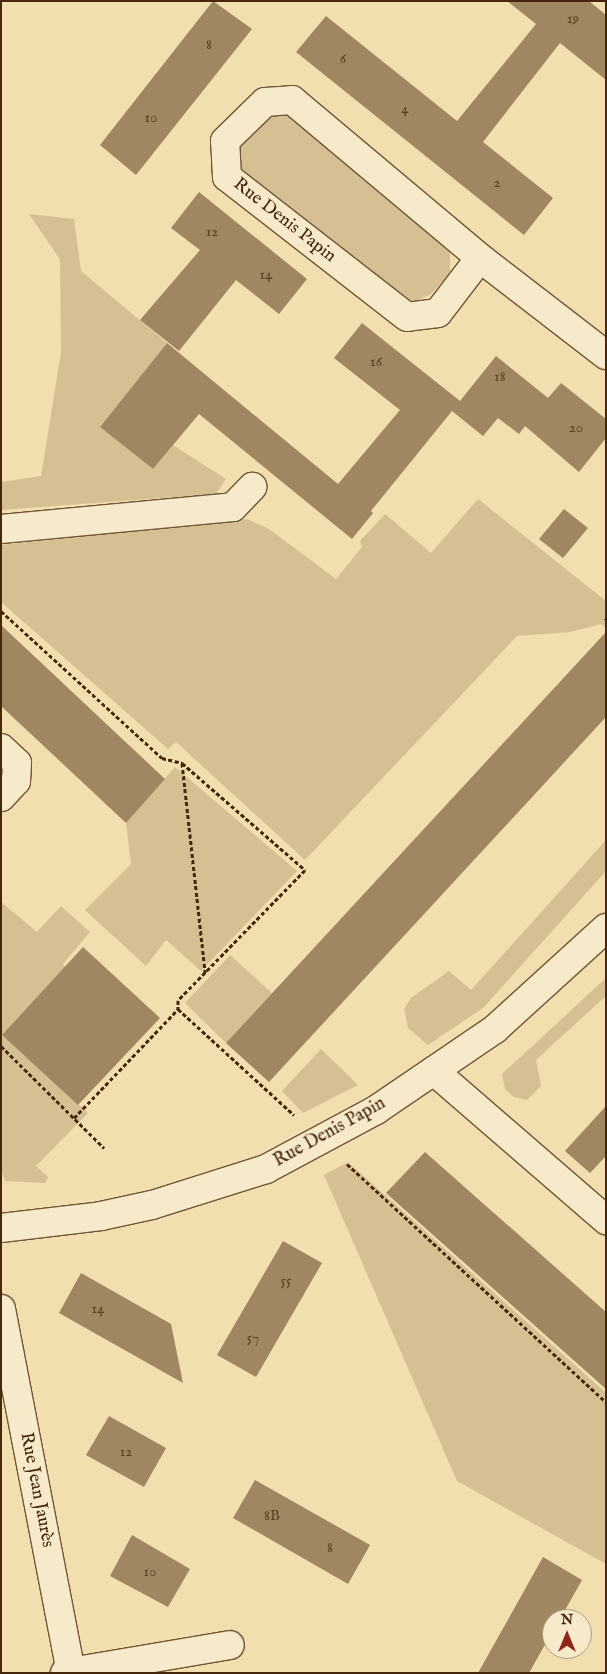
<!DOCTYPE html>
<meta charset="utf-8">
<style>
body{margin:0}
#map{position:relative;width:607px;height:1674px;overflow:hidden;background:#f1dfaf;font-family:"IM FELL English",serif}
div>[style]{position:absolute}
.green>*{inset:0;background:#d4c093}
.building>*{inset:0;background:#9e8761}
.path>*{height:3px;margin-top:-1.5px;transform-origin:0;background:repeating-linear-gradient(90deg,#45280c 0 4px,transparent 0 6.5px)}
.roads{filter:drop-shadow(1px 0 #705635) drop-shadow(-1px 0 #705635) drop-shadow(0 1px #705635) drop-shadow(0 -1px #705635)}
.minor>*{height:28px;margin:-14px;padding:0 14px;transform-origin:14px;border-radius:14px;background:#f6eacb}
span{translate:-50% -50%;white-space:nowrap;text-align:center;line-height:1.15;-webkit-text-stroke:4.5px #f6eacb;paint-order:stroke}
.number-label{font-size:15px;color:#5b4021}
.number-label span{-webkit-text-stroke-width:0}
.street-label{font-size:18px;color:#45280c}
.frame{position:absolute;inset:0;border:2px solid #45280c;pointer-events:none}
.north{position:absolute;left:542px;top:1609px;width:50px;height:50px;box-sizing:border-box;background:#f6eacb;border:1px solid #af9c7f;border-radius:50%;rotate:0deg;font-size:14px;font-weight:700;line-height:20px;text-align:center;color:#45280c}
.north::after{content:'';display:block;margin:auto;width:18px;height:22px;background:#8f2418;clip-path:polygon(50% 0,100% 100%,50% 72%,0 100%)}
</style>
<div id="map">
<div class="green">
<div style="clip-path:polygon(274px 110px,295px 115px,442px 238px,450px 254px,450px 273px,431px 294px,412px 303px,403px 301px,236px 171px,236px 149px)"></div>
<div style="clip-path:polygon(29px 214px,74px 219px,81px 271px,167px 343px,100px 427px,153px 469px,173px 445px,226px 479px,216px 494px,1px 510px,1px 482px,41px 476px,61px 352px,60px 259px)"></div>
<div style="clip-path:polygon(478px 499px,606px 601px,606px 628px,601px 624px,570px 632px,517px 636px,305px 860px,176px 742px,168px 749px,1px 602px,1px 545px,247px 519px,269px 529px,336px 579px,362px 547px,360px 541px,385px 514px,431px 553px)"></div>
<div style="clip-path:polygon(175px 767px,297px 871px,201px 971px,166px 940px,146px 966px,85px 910px,131px 864px,126px 823px)"></div>
<div style="clip-path:polygon(606px 840px,606px 871px,483px 1008px,428px 1045px,408px 1028px,404px 1009px,411px 998px,449px 971px,471px 990px)"></div>
<div style="clip-path:polygon(1px 902px,37px 932px,61px 906px,90px 932px,63px 964px,65px 967px,2px 1035px,88px 1113px,36px 1166px,48px 1177px,45px 1183px,5px 1181px,1px 1169px)"></div>
<div style="clip-path:polygon(230px 955px,272px 993px,226px 1043px,185px 1003px)"></div>
<div style="clip-path:polygon(606px 978px,606px 996px,536px 1060px,541px 1086px,527px 1100px,514px 1097px,505px 1089px,502px 1074px)"></div>
<div style="clip-path:polygon(321px 1049px,358px 1085px,303px 1113px,282px 1091px)"></div>
<div style="clip-path:polygon(348px 1162px,606px 1393px,606px 1564px,457px 1481px,324px 1175px)"></div>
</div>
<div class="building">
<div style="clip-path:polygon(213px 1px,252px 29px,136px 175px,100px 145px)"></div>
<div style="clip-path:polygon(507px 1px,589px 1px,606px 15px,606px 80px,560px 43px,483px 142px,553px 198px,524px 235px,296px 52px,326px 16px,457px 121px,536px 24px)"></div>
<div style="clip-path:polygon(199px 192px,307px 279px,279px 314px,236px 280px,179px 351px,140px 320px,200px 250px,171px 228px)"></div>
<div style="clip-path:polygon(362px 323px,460px 401px,496px 356px,548px 398px,561px 383px,606px 419px,606px 438px,579px 472px,525px 426px,519px 434px,498px 418px,483px 436px,452px 411px,371px 511px,373px 513px,352px 539px,199px 414px,153px 469px,100px 427px,167px 343px,338px 484px,400px 410px,334px 358px)"></div>
<div style="clip-path:polygon(564px 509px,588px 528px,563px 558px,539px 539px)"></div>
<div style="clip-path:polygon(1px 625px,165px 779px,126px 823px,1px 706px)"></div>
<div style="clip-path:polygon(606px 632px,606px 717px,269px 1082px,226px 1043px)"></div>
<div style="clip-path:polygon(83px 947px,160px 1018px,78px 1105px,2px 1035px)"></div>
<div style="clip-path:polygon(606px 1106px,606px 1156px,590px 1173px,565px 1151px)"></div>
<div style="clip-path:polygon(425px 1152px,606px 1312px,606px 1389px,386px 1193px)"></div>
<div style="clip-path:polygon(283px 1241px,322px 1263px,256px 1377px,217px 1355px)"></div>
<div style="clip-path:polygon(81px 1273px,171px 1324px,183px 1383px,59px 1313px)"></div>
<div style="clip-path:polygon(109px 1416px,166px 1448px,144px 1487px,86px 1455px)"></div>
<div style="clip-path:polygon(255px 1480px,370px 1545px,348px 1584px,233px 1518px)"></div>
<div style="clip-path:polygon(132px 1535px,190px 1569px,168px 1607px,110px 1576px)"></div>
<div style="clip-path:polygon(543px 1557px,582px 1580px,560px 1619px,552px 1619px,552px 1632px,529px 1673px,478px 1673px)"></div>
</div>
<div class="path">
<div style="left:1px;top:611px;width:218px;rotate:42.4deg"></div>
<div style="left:162px;top:758px;width:21px;rotate:14deg"></div>
<div style="left:182px;top:763px;width:163px;rotate:41deg"></div>
<div style="left:305px;top:870px;width:182px;rotate:134.3deg"></div>
<div style="left:178px;top:1000px;width:9px;rotate:90deg"></div>
<div style="left:605px;top:618px;width:1px;rotate:45deg"></div>
<div style="left:182px;top:763px;width:211px;rotate:83.7deg"></div>
<div style="left:1px;top:1046px;width:145px;rotate:44.7deg"></div>
<div style="left:74px;top:1118px;width:151px;rotate:-46.3deg"></div>
<div style="left:178px;top:1009px;width:157px;rotate:42.4deg"></div>
<div style="left:347px;top:1164px;width:352px;rotate:42.6deg"></div>
</div>
<div class="roads">
<div class="minor">
<div style="left:480px;top:258px;width:69px;rotate:127.4deg"></div>
<div style="left:438px;top:313px;width:31px;rotate:173deg"></div>
<div style="left:407px;top:317px;width:228px;rotate:-142.1deg"></div>
<div style="left:227px;top:177px;width:36px;rotate:-93deg"></div>
<div style="left:225px;top:141px;width:56px;rotate:-44.3deg"></div>
<div style="left:265px;top:102px;width:27px;rotate:-4deg"></div>
<div style="left:292px;top:100px;width:246px;rotate:40deg"></div>
<div style="left:480px;top:258px;width:159px;rotate:37.6deg"></div>
<div style="left:1px;top:529px;width:233px;rotate:-5.4deg"></div>
<div style="left:233px;top:507px;width:28px;rotate:-46deg"></div>
<div style="left:1px;top:748px;width:22px;rotate:43deg"></div>
<div style="left:17px;top:763px;width:18px;rotate:93deg"></div>
<div style="left:16px;top:781px;width:22px;rotate:133deg"></div>
<div style="left:434px;top:1071px;width:228px;rotate:40.9deg"></div>
<div style="left:1px;top:1228px;width:101px;rotate:-6.8deg"></div>
<div style="left:101px;top:1216px;width:52px;rotate:-12.2deg"></div>
<div style="left:152px;top:1205px;width:120px;rotate:-17.5deg"></div>
<div style="left:266px;top:1169px;width:125px;rotate:-28.2deg"></div>
<div style="left:376px;top:1110px;width:144px;rotate:-34.2deg"></div>
<div style="left:495px;top:1029px;width:150px;rotate:-42.3deg"></div>
<div style="left:1px;top:1309px;width:371px;rotate:79.1deg"></div>
<div style="left:65px;top:1673px;width:167px;rotate:-9.6deg"></div>
</div>
</div>
<div class="number-label">
<span style="left:573px;top:19px">19</span>
<span style="left:209px;top:45px">8</span>
<span style="left:343px;top:59px">6</span>
<span style="left:405px;top:109px">4</span>
<span style="left:151px;top:118px">10</span>
<span style="left:497px;top:183px">2</span>
<span style="left:212px;top:232px">12</span>
<span style="left:266px;top:275px">14</span>
<span style="left:376px;top:362px">16</span>
<span style="left:500px;top:377px">18</span>
<span style="left:576px;top:428px">20</span>
<span style="left:286px;top:1281px">55</span>
<span style="left:98px;top:1309px">14</span>
<span style="left:253px;top:1338px">57</span>
<span style="left:126px;top:1452px">12</span>
<span style="left:272px;top:1516px">8B</span>
<span style="left:330px;top:1548px">8</span>
<span style="left:150px;top:1572px">10</span>
</div>
<div class="street-label">
<span style="left:284px;top:221px;rotate:38deg">Rue Denis Papin</span>
<span style="left:330px;top:1133px;rotate:-29deg">Rue Denis Papin</span>
<span style="left:36px;top:1490px;rotate:79deg">Rue Jean Jaurès</span>
</div>
<div class="frame"></div>
<div class="north">N</div>
</div>
